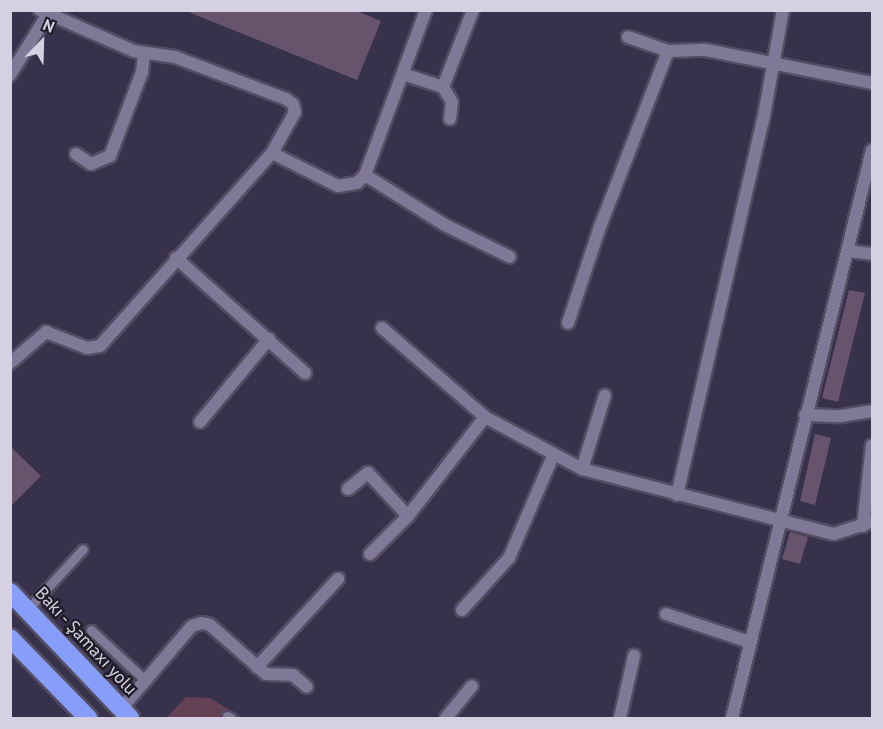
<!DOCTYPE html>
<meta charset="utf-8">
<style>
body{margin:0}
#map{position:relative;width:883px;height:729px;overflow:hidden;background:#38314c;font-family:"PT Sans",sans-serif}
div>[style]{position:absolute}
.green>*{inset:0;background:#634054}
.building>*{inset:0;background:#67536c}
.roads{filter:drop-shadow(2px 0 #534d63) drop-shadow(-2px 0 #534d63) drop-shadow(0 2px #534d63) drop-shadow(0 -2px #534d63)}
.lane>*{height:9px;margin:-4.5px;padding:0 4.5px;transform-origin:4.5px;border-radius:4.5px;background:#807897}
.street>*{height:12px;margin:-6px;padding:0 6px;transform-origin:6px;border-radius:6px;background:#807897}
.highway>*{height:18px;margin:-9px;padding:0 9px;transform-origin:9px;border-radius:9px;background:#869ef9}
span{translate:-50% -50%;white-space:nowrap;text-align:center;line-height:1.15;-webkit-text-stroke:4.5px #1f1c28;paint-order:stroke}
.street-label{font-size:18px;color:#d5d1e2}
.frame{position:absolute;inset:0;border:12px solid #d5d1e2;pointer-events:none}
.north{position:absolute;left:12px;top:12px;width:60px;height:60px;-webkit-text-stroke:4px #1f1c28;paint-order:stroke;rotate:23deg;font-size:16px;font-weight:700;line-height:24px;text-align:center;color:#d5d1e2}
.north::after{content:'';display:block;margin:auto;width:21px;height:27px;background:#d5d1e2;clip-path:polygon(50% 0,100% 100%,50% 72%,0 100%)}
</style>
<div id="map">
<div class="green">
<div style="clip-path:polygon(186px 697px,210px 698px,243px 718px,166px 718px)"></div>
</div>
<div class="building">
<div style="clip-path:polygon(355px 10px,381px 21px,357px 80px,186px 11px)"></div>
<div style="clip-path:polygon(849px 290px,865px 293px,838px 402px,822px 398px)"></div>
<div style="clip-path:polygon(815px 434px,831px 438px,815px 505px,800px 501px)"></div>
<div style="clip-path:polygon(10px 446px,41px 476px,10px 507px)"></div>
<div style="clip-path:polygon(790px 532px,808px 537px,800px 564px,782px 559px)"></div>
</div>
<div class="roads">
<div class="lane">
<div style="left:28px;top:609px;width:81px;rotate:-47.5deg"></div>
<div style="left:91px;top:630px;width:75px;rotate:42.8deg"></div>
<div style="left:227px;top:716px;width:4px;rotate:27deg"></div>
</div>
<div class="street">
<div style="left:628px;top:37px;width:42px;rotate:19.3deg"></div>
<div style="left:668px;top:51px;width:38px;rotate:-2deg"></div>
<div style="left:706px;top:50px;width:169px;rotate:11.2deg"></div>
<div style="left:403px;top:74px;width:42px;rotate:18deg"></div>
<div style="left:443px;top:87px;width:83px;rotate:-68.7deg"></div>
<div style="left:10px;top:75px;width:72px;rotate:-58.1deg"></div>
<div style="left:443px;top:87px;width:17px;rotate:59deg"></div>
<div style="left:452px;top:102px;width:17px;rotate:97deg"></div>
<div style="left:272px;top:153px;width:74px;rotate:26.6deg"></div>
<div style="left:338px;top:186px;width:19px;rotate:-9deg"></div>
<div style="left:357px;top:183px;width:11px;rotate:-45deg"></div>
<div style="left:365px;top:175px;width:176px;rotate:-69.7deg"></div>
<div style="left:76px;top:154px;width:18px;rotate:34deg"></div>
<div style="left:91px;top:164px;width:21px;rotate:-23deg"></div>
<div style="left:110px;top:156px;width:90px;rotate:-69.1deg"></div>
<div style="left:142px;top:72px;width:19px;rotate:-84deg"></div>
<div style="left:365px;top:175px;width:94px;rotate:32deg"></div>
<div style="left:445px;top:225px;width:72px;rotate:26.2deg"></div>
<div style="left:848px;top:251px;width:24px;rotate:7deg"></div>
<div style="left:176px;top:258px;width:173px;rotate:41.7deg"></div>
<div style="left:568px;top:323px;width:101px;rotate:-71.6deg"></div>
<div style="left:600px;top:227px;width:189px;rotate:-68.9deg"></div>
<div style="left:382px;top:328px;width:136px;rotate:40.8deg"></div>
<div style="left:485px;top:417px;width:110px;rotate:28.2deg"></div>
<div style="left:582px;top:469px;width:260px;rotate:14.5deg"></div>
<div style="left:834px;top:534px;width:40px;rotate:-18deg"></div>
<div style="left:10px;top:363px;width:48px;rotate:-40.7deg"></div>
<div style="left:46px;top:332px;width:44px;rotate:21.3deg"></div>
<div style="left:87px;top:348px;width:13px;rotate:-9deg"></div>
<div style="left:100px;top:346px;width:259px;rotate:-48.3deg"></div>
<div style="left:272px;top:153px;width:47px;rotate:-60.7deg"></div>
<div style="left:295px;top:112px;width:8px;rotate:-104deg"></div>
<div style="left:293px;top:104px;width:9px;rotate:-144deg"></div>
<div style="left:286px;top:99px;width:119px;rotate:-159.3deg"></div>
<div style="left:175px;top:57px;width:41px;rotate:-171.7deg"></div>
<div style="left:134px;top:51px;width:103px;rotate:-156.4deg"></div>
<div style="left:805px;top:415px;width:36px;rotate:2deg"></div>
<div style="left:841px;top:416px;width:31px;rotate:-9deg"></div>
<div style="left:200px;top:422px;width:108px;rotate:-50.3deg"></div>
<div style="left:582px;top:469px;width:77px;rotate:-72.7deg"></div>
<div style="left:348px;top:489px;width:26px;rotate:-39deg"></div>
<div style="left:368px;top:473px;width:59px;rotate:47.1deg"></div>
<div style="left:677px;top:495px;width:384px;rotate:-77.1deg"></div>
<div style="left:763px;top:121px;width:113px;rotate:-79.8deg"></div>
<div style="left:863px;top:526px;width:81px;rotate:-83.7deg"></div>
<div style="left:370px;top:554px;width:54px;rotate:-45deg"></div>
<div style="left:408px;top:516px;width:125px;rotate:-52.1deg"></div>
<div style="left:462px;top:610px;width:70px;rotate:-47.9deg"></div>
<div style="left:509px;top:558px;width:111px;rotate:-66.7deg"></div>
<div style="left:666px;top:614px;width:88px;rotate:18.6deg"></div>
<div style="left:257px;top:667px;width:120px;rotate:-47.4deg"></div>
<div style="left:121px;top:709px;width:109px;rotate:-49.5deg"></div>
<div style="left:192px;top:626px;width:10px;rotate:-17deg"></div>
<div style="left:202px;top:623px;width:8px;rotate:14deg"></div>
<div style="left:210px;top:625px;width:74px;rotate:41.2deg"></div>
<div style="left:266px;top:674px;width:27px;rotate:2deg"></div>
<div style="left:293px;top:675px;width:18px;rotate:41deg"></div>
<div style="left:446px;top:718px;width:41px;rotate:-50.9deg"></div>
<div style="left:620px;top:718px;width:64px;rotate:-77.3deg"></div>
<div style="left:732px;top:718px;width:585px;rotate:-76.15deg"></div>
</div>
<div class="highway">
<div style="left:10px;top:592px;width:174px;rotate:46.4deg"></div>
<div style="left:10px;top:638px;width:112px;rotate:45.7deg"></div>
</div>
</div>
<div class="street-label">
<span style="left:86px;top:641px;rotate:47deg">Bakı - Şamaxı yolu</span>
</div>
<div class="frame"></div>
<div class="north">N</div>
</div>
